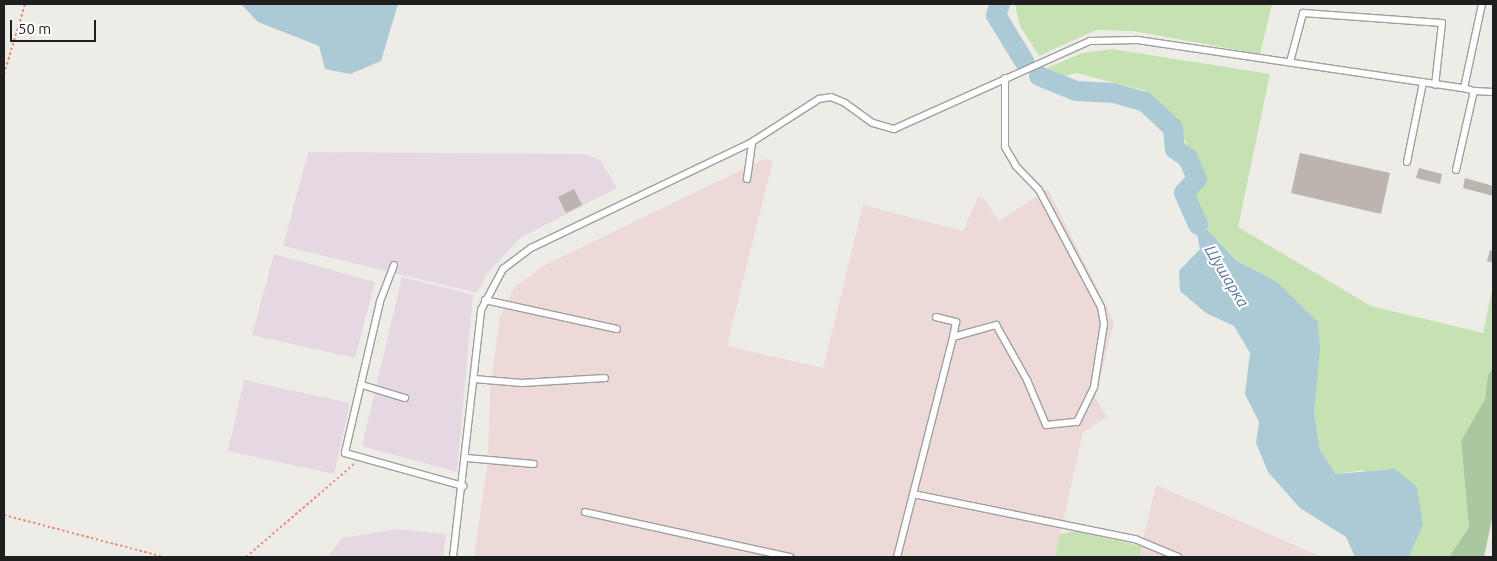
<!DOCTYPE html>
<meta charset="utf-8">
<style>
body{margin:0}
#map{position:relative;width:1497px;height:561px;overflow:hidden;background:#eeece6;font-family:Ubuntu,sans-serif}
div>[style]{position:absolute}
.commercial>*{inset:0;background:#edd9d7}
.industrial>*{inset:0;background:#e6d8e3}
.grass>*{inset:0;background:#c7e2b2}
.forest>*{inset:0;background:#a9c89f}
.water>*{inset:0;background:#abcad6}
.river>*{height:20px;margin:-10px;padding:0 10px;transform-origin:10px;border-radius:10px;background:#abcad6}
.building>*{inset:0;background:#bbb4af}
.path>*{height:2px;margin-top:-1px;transform-origin:0;background:repeating-linear-gradient(90deg,#e88d7c 0 2.5px,transparent 0 5px)}
.roads{filter:drop-shadow(1px 0 #9f9f9f) drop-shadow(-1px 0 #9f9f9f) drop-shadow(0 1px #9f9f9f) drop-shadow(0 -1px #9f9f9f)}
.service>*{height:6px;margin:-3px;padding:0 3px;transform-origin:3px;border-radius:3px;background:#fff}
span{translate:-50% -50%;white-space:nowrap;text-align:center;line-height:1.15;-webkit-text-stroke:4px #fff;paint-order:stroke}
.water-label{font-size:16px;color:#5778a2;font-style:italic}
.frame{position:absolute;inset:0;border:5px solid #1e1e1e;pointer-events:none}
.scale{position:absolute;left:10px;top:20px;width:86px;height:22px;box-sizing:border-box;border:2px solid #1e1e1e;border-top:0;padding-left:6px;font-size:15px;line-height:18px;white-space:nowrap;color:#1e1e1e;-webkit-text-stroke:4px #fff;paint-order:stroke}
</style>
<div id="map">
<div class="commercial">
<div style="clip-path:polygon(764px 159px,773px 160px,727px 346px,823px 368px,863px 205px,963px 231px,978px 197px,985px 200px,999px 221px,1048px 189px,1114px 322px,1095px 398px,1107px 417px,1083px 432px,1055px 557px,474px 557px,488px 460px,490px 392px,500px 316px,514px 288px,543px 266px)"></div>
<div style="clip-path:polygon(1156px 485px,1322px 557px,1139px 557px)"></div>
</div>
<div class="industrial">
<div style="clip-path:polygon(308px 152px,585px 154px,600px 160px,617px 188px,520px 238px,486px 275px,477px 293px,283px 246px)"></div>
<div style="clip-path:polygon(274px 254px,375px 282px,355px 358px,252px 335px)"></div>
<div style="clip-path:polygon(402px 277px,473px 295px,457px 472px,362px 446px)"></div>
<div style="clip-path:polygon(244px 380px,350px 403px,334px 474px,228px 451px)"></div>
<div style="clip-path:polygon(397px 529px,446px 534px,443px 557px,328px 557px,342px 538px)"></div>
</div>
<div class="grass">
<div style="clip-path:polygon(1015px 4px,1272px 4px,1260px 54px,1133px 31px,1096px 30px,1039px 56px,1020px 26px)"></div>
<div style="clip-path:polygon(1112px 49px,1270px 74px,1238px 227px,1371px 306px,1483px 333px,1493px 285px,1493px 369px,1488px 375px,1485px 399px,1461px 441px,1469px 527px,1449px 557px,1409px 557px,1423px 525px,1364px 470px,1336px 474px,1320px 450px,1314px 412px,1316px 385px,1277px 282px,1237px 260px,1200px 222px,1190px 192px,1203px 181px,1204px 171px,1163px 106px,1144px 90px,1076px 73px,1065px 76px,1047px 68px,1082px 53px)"></div>
<div style="clip-path:polygon(1075px 531px,1142px 546px,1139px 557px,1055px 557px,1060px 534px)"></div>
</div>
<div class="forest">
<div style="clip-path:polygon(1493px 369px,1493px 514px,1484px 557px,1449px 557px,1469px 527px,1461px 441px,1485px 399px,1488px 375px)"></div>
</div>
<div class="water">
<div style="clip-path:polygon(241px 4px,398px 4px,381px 61px,350px 74px,325px 69px,319px 46px,258px 22px)"></div>
<div style="clip-path:polygon(1191px 199px,1200px 222px,1236px 260px,1277px 282px,1318px 322px,1320px 350px,1314px 412px,1320px 450px,1336px 474px,1395px 469px,1417px 487px,1423px 525px,1409px 557px,1355px 557px,1346px 537px,1300px 508px,1268px 472px,1256px 443px,1259px 422px,1245px 394px,1250px 353px,1234px 326px,1206px 313px,1180px 291px,1179px 271px,1200px 249px,1195px 225px,1184px 203px)"></div>
</div>
<div class="river">
<div style="left:1000px;top:4px;width:12px;rotate:110deg"></div>
<div style="left:996px;top:15px;width:54px;rotate:58.7deg"></div>
<div style="left:1039px;top:76px;width:40px;rotate:22deg"></div>
<div style="left:1076px;top:91px;width:38px;rotate:3deg"></div>
<div style="left:1114px;top:93px;width:32px;rotate:16deg"></div>
<div style="left:1145px;top:102px;width:38px;rotate:43deg"></div>
<div style="left:1173px;top:128px;width:21px;rotate:85deg"></div>
<div style="left:1175px;top:149px;width:16px;rotate:35deg"></div>
<div style="left:1188px;top:158px;width:23px;rotate:67deg"></div>
<div style="left:1197px;top:179px;width:19px;rotate:133deg"></div>
<div style="left:1184px;top:193px;width:35px;rotate:66deg"></div>
</div>
<div class="building">
<div style="clip-path:polygon(1300px 153px,1390px 173px,1381px 214px,1291px 193px)"></div>
<div style="clip-path:polygon(1419px 168px,1442px 174px,1440px 184px,1416px 178px)"></div>
<div style="clip-path:polygon(1465px 178px,1493px 186px,1493px 196px,1463px 188px)"></div>
<div style="clip-path:polygon(574px 189px,582px 205px,566px 213px,558px 197px)"></div>
<div style="clip-path:polygon(1490px 250px,1493px 251px,1493px 263px,1487px 261px)"></div>
</div>
<div class="path">
<div style="left:4px;top:74px;width:73px;rotate:-73.3deg"></div>
<div style="left:4px;top:515px;width:165px;rotate:14.7deg"></div>
<div style="left:246px;top:557px;width:143px;rotate:-40.7deg"></div>
</div>
<div class="roads">
<div class="service">
<div style="left:1290px;top:62px;width:51px;rotate:-75.1deg"></div>
<div style="left:1303px;top:13px;width:139px;rotate:4.1deg"></div>
<div style="left:1442px;top:23px;width:62px;rotate:96.4deg"></div>
<div style="left:1474px;top:91px;width:19px;rotate:3deg"></div>
<div style="left:1407px;top:162px;width:81px;rotate:-78.6deg"></div>
<div style="left:1456px;top:170px;width:81px;rotate:-77.2deg"></div>
<div style="left:1474px;top:91px;width:10px;rotate:-163deg"></div>
<div style="left:747px;top:179px;width:37px;rotate:-82deg"></div>
<div style="left:394px;top:265px;width:40px;rotate:111deg"></div>
<div style="left:380px;top:302px;width:155px;rotate:103.1deg"></div>
<div style="left:345px;top:453px;width:123px;rotate:15.6deg"></div>
<div style="left:485px;top:300px;width:135px;rotate:12.4deg"></div>
<div style="left:936px;top:317px;width:21px;rotate:14deg"></div>
<div style="left:956px;top:322px;width:15px;rotate:101deg"></div>
<div style="left:474px;top:379px;width:48px;rotate:4.8deg"></div>
<div style="left:522px;top:383px;width:83px;rotate:-3.4deg"></div>
<div style="left:362px;top:385px;width:45px;rotate:16.8deg"></div>
<div style="left:467px;top:458px;width:67px;rotate:5.1deg"></div>
<div style="left:913px;top:494px;width:227px;rotate:11.5deg"></div>
<div style="left:1135px;top:539px;width:47px;rotate:22.7deg"></div>
<div style="left:585px;top:512px;width:210px;rotate:12.4deg"></div>
<div style="left:453px;top:557px;width:249px;rotate:-83.5deg"></div>
<div style="left:481px;top:310px;width:47px;rotate:-61.8deg"></div>
<div style="left:503px;top:269px;width:35px;rotate:-37deg"></div>
<div style="left:531px;top:248px;width:245px;rotate:-25.6deg"></div>
<div style="left:752px;top:142px;width:80px;rotate:-32.7deg"></div>
<div style="left:819px;top:99px;width:12px;rotate:-9deg"></div>
<div style="left:831px;top:97px;width:15px;rotate:23deg"></div>
<div style="left:845px;top:103px;width:34px;rotate:36deg"></div>
<div style="left:873px;top:123px;width:22px;rotate:16deg"></div>
<div style="left:894px;top:129px;width:215px;rotate:-24.2deg"></div>
<div style="left:1090px;top:41px;width:47px;rotate:-1.2deg"></div>
<div style="left:1137px;top:40px;width:331px;rotate:8.4deg"></div>
<div style="left:1464px;top:88px;width:86px;rotate:-77.9deg"></div>
<div style="left:897px;top:557px;width:227px;rotate:-75.7deg"></div>
<div style="left:953px;top:337px;width:45px;rotate:-15.6deg"></div>
<div style="left:996px;top:325px;width:63px;rotate:60.6deg"></div>
<div style="left:1027px;top:380px;width:49px;rotate:67.1deg"></div>
<div style="left:1046px;top:425px;width:31px;rotate:-6deg"></div>
<div style="left:1077px;top:422px;width:39px;rotate:-64deg"></div>
<div style="left:1094px;top:387px;width:64px;rotate:-81deg"></div>
<div style="left:1104px;top:324px;width:17px;rotate:-100deg"></div>
<div style="left:1101px;top:307px;width:132px;rotate:-117.9deg"></div>
<div style="left:1039px;top:190px;width:33px;rotate:-134deg"></div>
<div style="left:1016px;top:166px;width:22px;rotate:-120deg"></div>
<div style="left:1005px;top:147px;width:69px;rotate:-90deg"></div>
</div>
</div>
<div class="water-label">
<span style="left:1227px;top:276px;rotate:59deg">Шушарка</span>
</div>
<div class="frame"></div>
<div class="scale">50 m</div>
</div>
